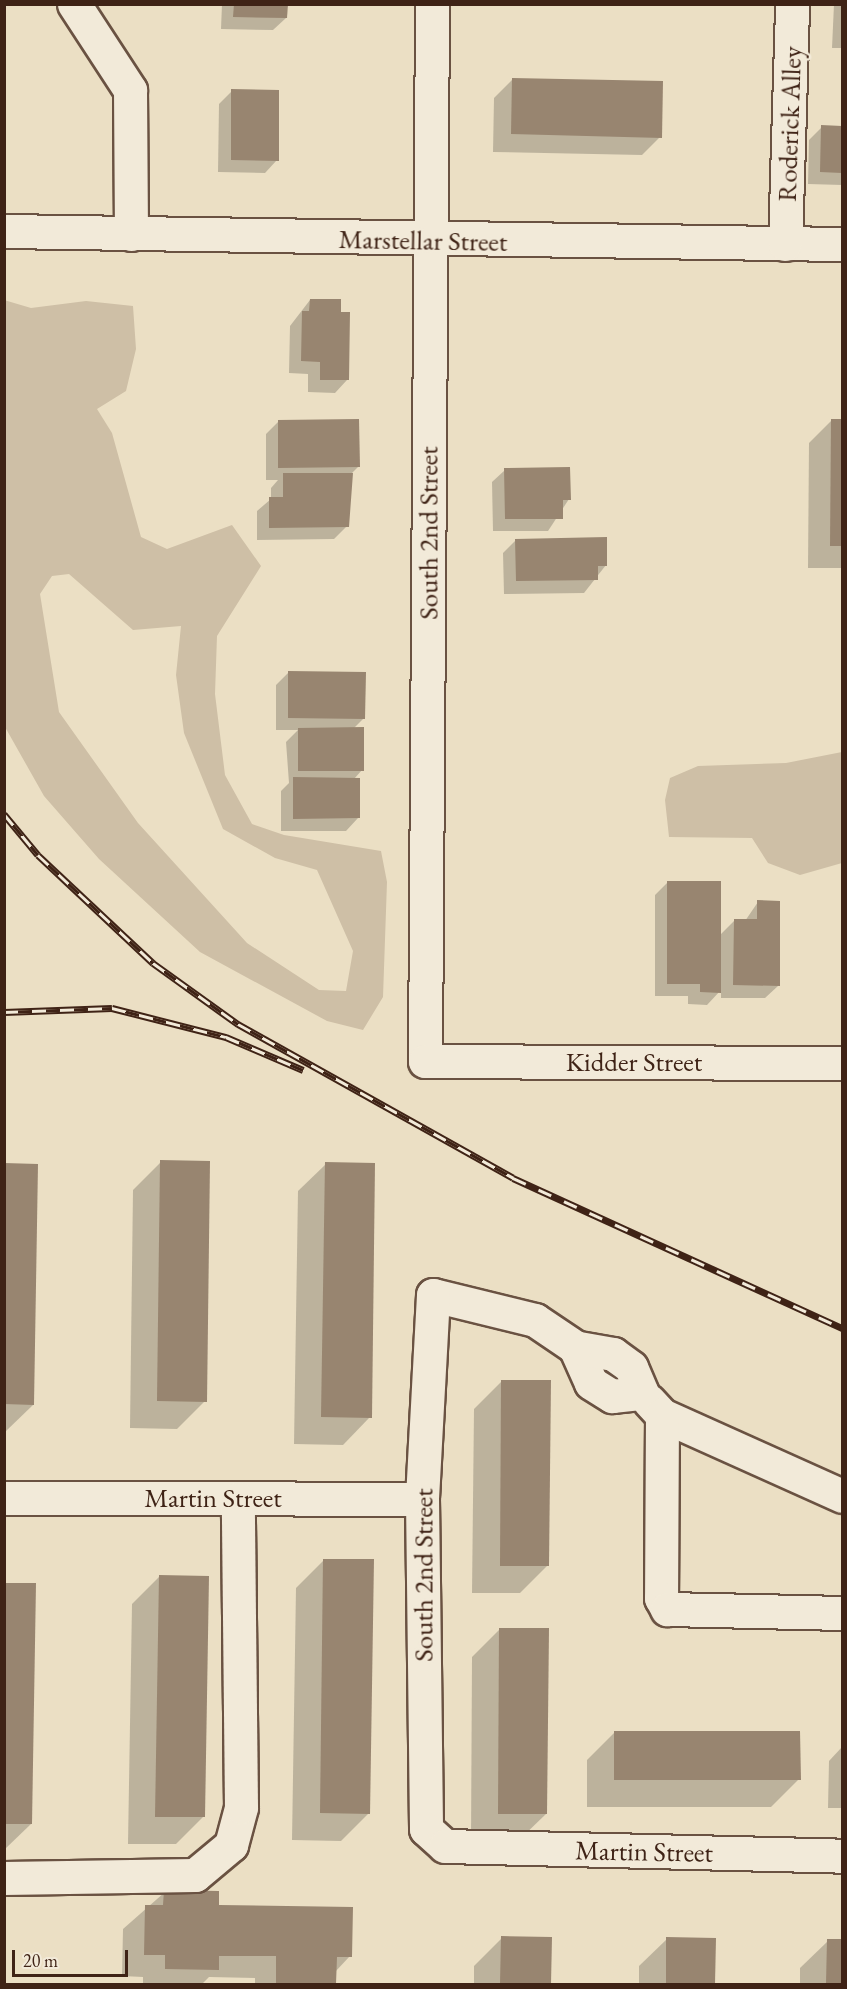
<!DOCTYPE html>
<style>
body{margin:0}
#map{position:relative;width:847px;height:1989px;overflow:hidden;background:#ebdfc4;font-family:"EB Garamond",serif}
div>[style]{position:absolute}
.green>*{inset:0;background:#cebfa6}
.shadow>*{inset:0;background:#0003}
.building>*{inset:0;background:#988570}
.roads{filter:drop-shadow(2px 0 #6a5242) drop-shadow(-2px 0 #6a5242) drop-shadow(0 2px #6a5242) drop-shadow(0 -2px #6a5242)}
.minor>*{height:33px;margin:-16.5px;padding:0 16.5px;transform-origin:16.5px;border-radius:16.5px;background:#f2ead9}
.rail>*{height:7px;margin-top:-3.5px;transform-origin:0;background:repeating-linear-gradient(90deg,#f2ead9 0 14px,#3f2316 0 28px);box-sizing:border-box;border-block:2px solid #3f2316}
span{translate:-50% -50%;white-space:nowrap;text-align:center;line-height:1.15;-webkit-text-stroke:5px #f2ead9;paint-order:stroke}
.street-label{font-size:27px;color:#3f2316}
.frame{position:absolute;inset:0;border:6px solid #3f2316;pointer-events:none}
.scale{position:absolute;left:12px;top:1950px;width:116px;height:27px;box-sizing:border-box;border:3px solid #3f2316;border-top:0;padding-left:8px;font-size:18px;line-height:21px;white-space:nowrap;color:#3f2316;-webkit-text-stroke:4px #f2ead9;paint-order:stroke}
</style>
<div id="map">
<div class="green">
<div style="clip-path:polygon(evenodd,4px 300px,31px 308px,86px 301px,133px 306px,136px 349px,126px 391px,97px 409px,112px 433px,141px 537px,167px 549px,232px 525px,261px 566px,217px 636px,215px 694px,225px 775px,252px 824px,284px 835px,381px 851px,387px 882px,383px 997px,363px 1030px,327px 1021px,200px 952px,99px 859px,44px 796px,5px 727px,4px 300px,69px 574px,133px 630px,181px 626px,176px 675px,184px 733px,223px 829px,275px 858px,317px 870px,353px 951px,346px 991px,319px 990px,247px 943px,138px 823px,59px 712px,40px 594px,52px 576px,69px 574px)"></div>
<div style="clip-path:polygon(842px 752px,842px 863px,800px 875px,768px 863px,752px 838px,669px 837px,665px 800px,670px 778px,698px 766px,786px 763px)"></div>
</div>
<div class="shadow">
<div style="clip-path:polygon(222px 4px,286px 4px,286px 18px,273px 30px,221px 29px)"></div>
<div style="clip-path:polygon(834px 4px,842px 4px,842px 48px,832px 48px)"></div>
<div style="clip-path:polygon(512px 80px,660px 137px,642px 155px,493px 152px,494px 98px)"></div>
<div style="clip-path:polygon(232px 91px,277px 160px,265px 173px,218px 172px,219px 104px)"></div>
<div style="clip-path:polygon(822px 127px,842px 127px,842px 185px,808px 184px,809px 140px)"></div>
<div style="clip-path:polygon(310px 300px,347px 380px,335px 393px,308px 392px,308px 374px,289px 373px,290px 326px)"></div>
<div style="clip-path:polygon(279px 421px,359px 466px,351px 474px,347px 526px,334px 539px,257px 540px,257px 511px,271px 499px,271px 488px,278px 480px,266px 480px,266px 434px)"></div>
<div style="clip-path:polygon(831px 421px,842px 421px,842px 568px,808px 568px,809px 443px)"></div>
<div style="clip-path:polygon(505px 470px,569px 499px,548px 531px,493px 531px,492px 482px)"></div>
<div style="clip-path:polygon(516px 540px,606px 565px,584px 593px,504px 594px,503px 553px)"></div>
<div style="clip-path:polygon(289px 672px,364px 718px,353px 729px,362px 770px,354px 779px,358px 818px,346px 831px,281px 831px,281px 791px,289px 783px,286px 742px,298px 730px,276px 730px,276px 685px)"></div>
<div style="clip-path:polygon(668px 882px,719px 936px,734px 921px,745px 921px,758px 902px,778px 986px,765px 998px,721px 998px,721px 990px,707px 1005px,688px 1004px,688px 996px,655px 996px,655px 895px)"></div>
<div style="clip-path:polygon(161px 1162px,205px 1401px,177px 1429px,130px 1428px,133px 1190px)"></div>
<div style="clip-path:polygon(326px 1164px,370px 1417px,343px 1445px,294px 1444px,298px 1191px)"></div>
<div style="clip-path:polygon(4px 1165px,33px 1405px,5px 1432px,4px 1432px)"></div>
<div style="clip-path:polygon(502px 1381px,548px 1565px,520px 1593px,472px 1593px,474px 1409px)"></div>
<div style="clip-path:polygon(324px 1560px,369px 1813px,341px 1841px,292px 1840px,296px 1588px)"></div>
<div style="clip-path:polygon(159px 1577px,203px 1817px,176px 1844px,128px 1844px,132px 1604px)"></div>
<div style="clip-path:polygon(4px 1584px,31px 1824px,4px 1850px)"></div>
<div style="clip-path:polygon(500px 1629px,546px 1814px,518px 1841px,471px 1841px,472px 1657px)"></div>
<div style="clip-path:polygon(615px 1732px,799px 1779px,771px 1807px,587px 1807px,587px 1760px)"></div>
<div style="clip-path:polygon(842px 1747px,842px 1808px,828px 1808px,829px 1761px)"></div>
<div style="clip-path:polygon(165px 1892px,217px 1906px,350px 1956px,335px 1972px,335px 1984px,255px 1984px,255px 1978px,209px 1977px,202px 1984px,143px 1984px,143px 1977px,122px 1976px,123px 1929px)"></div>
<div style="clip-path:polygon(502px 1938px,550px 1938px,549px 1984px,474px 1984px,474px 1966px)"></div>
<div style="clip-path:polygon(667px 1939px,715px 1940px,714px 1984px,639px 1984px,639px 1966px)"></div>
<div style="clip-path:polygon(828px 1941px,842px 1941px,842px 1984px,800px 1984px,800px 1968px)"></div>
</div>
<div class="building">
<div style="clip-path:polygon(234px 4px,288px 4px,287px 18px,233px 17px)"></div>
<div style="clip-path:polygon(512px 78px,663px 81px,662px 138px,511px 134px)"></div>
<div style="clip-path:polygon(231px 89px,279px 90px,279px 161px,231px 160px)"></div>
<div style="clip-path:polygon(821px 125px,842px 126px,842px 173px,820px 172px)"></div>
<div style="clip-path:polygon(310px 299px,341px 299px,341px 312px,350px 312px,349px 380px,320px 380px,320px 362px,301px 361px,302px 311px,309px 311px)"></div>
<div style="clip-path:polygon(359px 419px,360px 467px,278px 468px,278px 420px)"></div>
<div style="clip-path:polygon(831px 419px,842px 419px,842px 546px,830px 546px)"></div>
<div style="clip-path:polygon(570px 467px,571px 500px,563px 500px,563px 519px,505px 519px,504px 468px)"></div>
<div style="clip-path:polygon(283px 473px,353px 473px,349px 527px,269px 528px,269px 497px,283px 497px)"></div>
<div style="clip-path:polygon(607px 537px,607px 566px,598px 566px,598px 580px,516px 581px,515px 539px)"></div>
<div style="clip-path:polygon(288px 671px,366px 672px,365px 719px,288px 718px)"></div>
<div style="clip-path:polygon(364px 727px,364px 771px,298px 771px,298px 728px)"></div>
<div style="clip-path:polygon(293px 777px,360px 778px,360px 818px,293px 819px)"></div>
<div style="clip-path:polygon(667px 881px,721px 881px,721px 993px,700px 992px,700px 984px,667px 984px)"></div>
<div style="clip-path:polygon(757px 900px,780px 901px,780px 986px,733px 985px,734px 919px,757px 919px)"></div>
<div style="clip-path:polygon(160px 1160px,210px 1161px,207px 1402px,157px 1401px)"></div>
<div style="clip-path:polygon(325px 1162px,375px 1163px,372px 1418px,321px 1417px)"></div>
<div style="clip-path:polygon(4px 1163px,38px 1164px,34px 1405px,4px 1404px)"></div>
<div style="clip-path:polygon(501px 1380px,551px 1380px,549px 1566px,500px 1566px)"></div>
<div style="clip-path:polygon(323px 1559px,374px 1559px,370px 1814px,320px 1813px)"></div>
<div style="clip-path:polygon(159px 1575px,209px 1576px,205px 1817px,155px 1817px)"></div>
<div style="clip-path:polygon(4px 1583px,36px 1583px,32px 1824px,4px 1824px)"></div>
<div style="clip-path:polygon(499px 1628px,549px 1628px,547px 1814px,498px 1814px)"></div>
<div style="clip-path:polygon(614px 1731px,800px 1731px,801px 1780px,614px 1780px)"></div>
<div style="clip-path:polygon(164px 1890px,219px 1891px,219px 1905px,353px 1907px,352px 1957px,337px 1957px,336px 1984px,276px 1984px,276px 1956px,219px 1956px,219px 1970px,165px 1969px,165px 1955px,144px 1955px,145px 1905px,163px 1905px)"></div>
<div style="clip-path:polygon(501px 1936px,552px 1937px,551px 1984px,500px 1984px)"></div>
<div style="clip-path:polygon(666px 1937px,716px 1938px,715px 1984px,666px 1984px)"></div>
<div style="clip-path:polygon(827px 1939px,842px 1939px,842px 1984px,826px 1984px)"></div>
</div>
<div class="roads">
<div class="minor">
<div style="left:74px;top:4px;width:103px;rotate:56.9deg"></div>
<div style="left:130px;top:90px;width:144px;rotate:89.6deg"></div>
<div style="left:432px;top:4px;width:1057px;rotate:90.38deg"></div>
<div style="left:425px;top:1061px;width:417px;rotate:0.3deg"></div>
<div style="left:4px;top:231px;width:838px;rotate:0.89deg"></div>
<div style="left:785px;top:244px;width:240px;rotate:-88.3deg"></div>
<div style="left:575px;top:1347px;width:39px;rotate:66deg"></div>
<div style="left:591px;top:1383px;width:25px;rotate:32deg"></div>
<div style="left:612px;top:1396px;width:30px;rotate:-6deg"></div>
<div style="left:642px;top:1393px;width:28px;rotate:-113deg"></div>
<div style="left:631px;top:1367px;width:22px;rotate:-144deg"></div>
<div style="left:613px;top:1354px;width:39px;rotate:-170deg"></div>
<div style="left:575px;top:1347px;width:48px;rotate:-146deg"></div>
<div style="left:535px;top:1320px;width:105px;rotate:-166.2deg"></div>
<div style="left:433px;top:1295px;width:204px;rotate:93.1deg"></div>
<div style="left:422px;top:1499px;width:330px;rotate:89.3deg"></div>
<div style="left:426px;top:1829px;width:25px;rotate:42deg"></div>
<div style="left:445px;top:1846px;width:397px;rotate:1.4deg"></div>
<div style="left:649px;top:1401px;width:19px;rotate:47deg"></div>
<div style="left:662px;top:1415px;width:197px;rotate:24.2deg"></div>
<div style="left:662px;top:1415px;width:183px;rotate:90.3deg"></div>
<div style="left:661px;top:1598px;width:13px;rotate:61deg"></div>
<div style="left:667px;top:1609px;width:175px;rotate:1.3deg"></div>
<div style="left:4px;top:1498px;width:418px;rotate:0.1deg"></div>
<div style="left:4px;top:1878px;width:191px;rotate:-0.9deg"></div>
<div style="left:195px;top:1875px;width:47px;rotate:-39.8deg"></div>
<div style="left:231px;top:1845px;width:39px;rotate:-75deg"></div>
<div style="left:241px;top:1807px;width:308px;rotate:-90.6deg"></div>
</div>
</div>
<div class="rail">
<div style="left:4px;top:814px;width:53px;rotate:50.3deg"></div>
<div style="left:38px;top:855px;width:158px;rotate:43.2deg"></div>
<div style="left:153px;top:963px;width:105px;rotate:35.7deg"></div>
<div style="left:238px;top:1024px;width:315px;rotate:29.2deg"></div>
<div style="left:513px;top:1178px;width:362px;rotate:24.5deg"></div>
<div style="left:4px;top:1012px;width:108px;rotate:-2.1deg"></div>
<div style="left:112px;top:1008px;width:118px;rotate:14.3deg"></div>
<div style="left:226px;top:1037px;width:84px;rotate:23.2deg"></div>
</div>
<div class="street-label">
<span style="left:789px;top:124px;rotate:-88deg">Roderick Alley</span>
<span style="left:423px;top:240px;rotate:1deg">Marstellar Street</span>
<span style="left:428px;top:533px;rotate:-90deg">South 2nd Street</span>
<span style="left:634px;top:1062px">Kidder Street</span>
<span style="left:213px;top:1498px">Martin Street</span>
<span style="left:423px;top:1575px;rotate:-90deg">South 2nd Street</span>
<span style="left:644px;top:1851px;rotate:1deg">Martin Street</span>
</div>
<div class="frame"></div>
<div class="scale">20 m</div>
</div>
